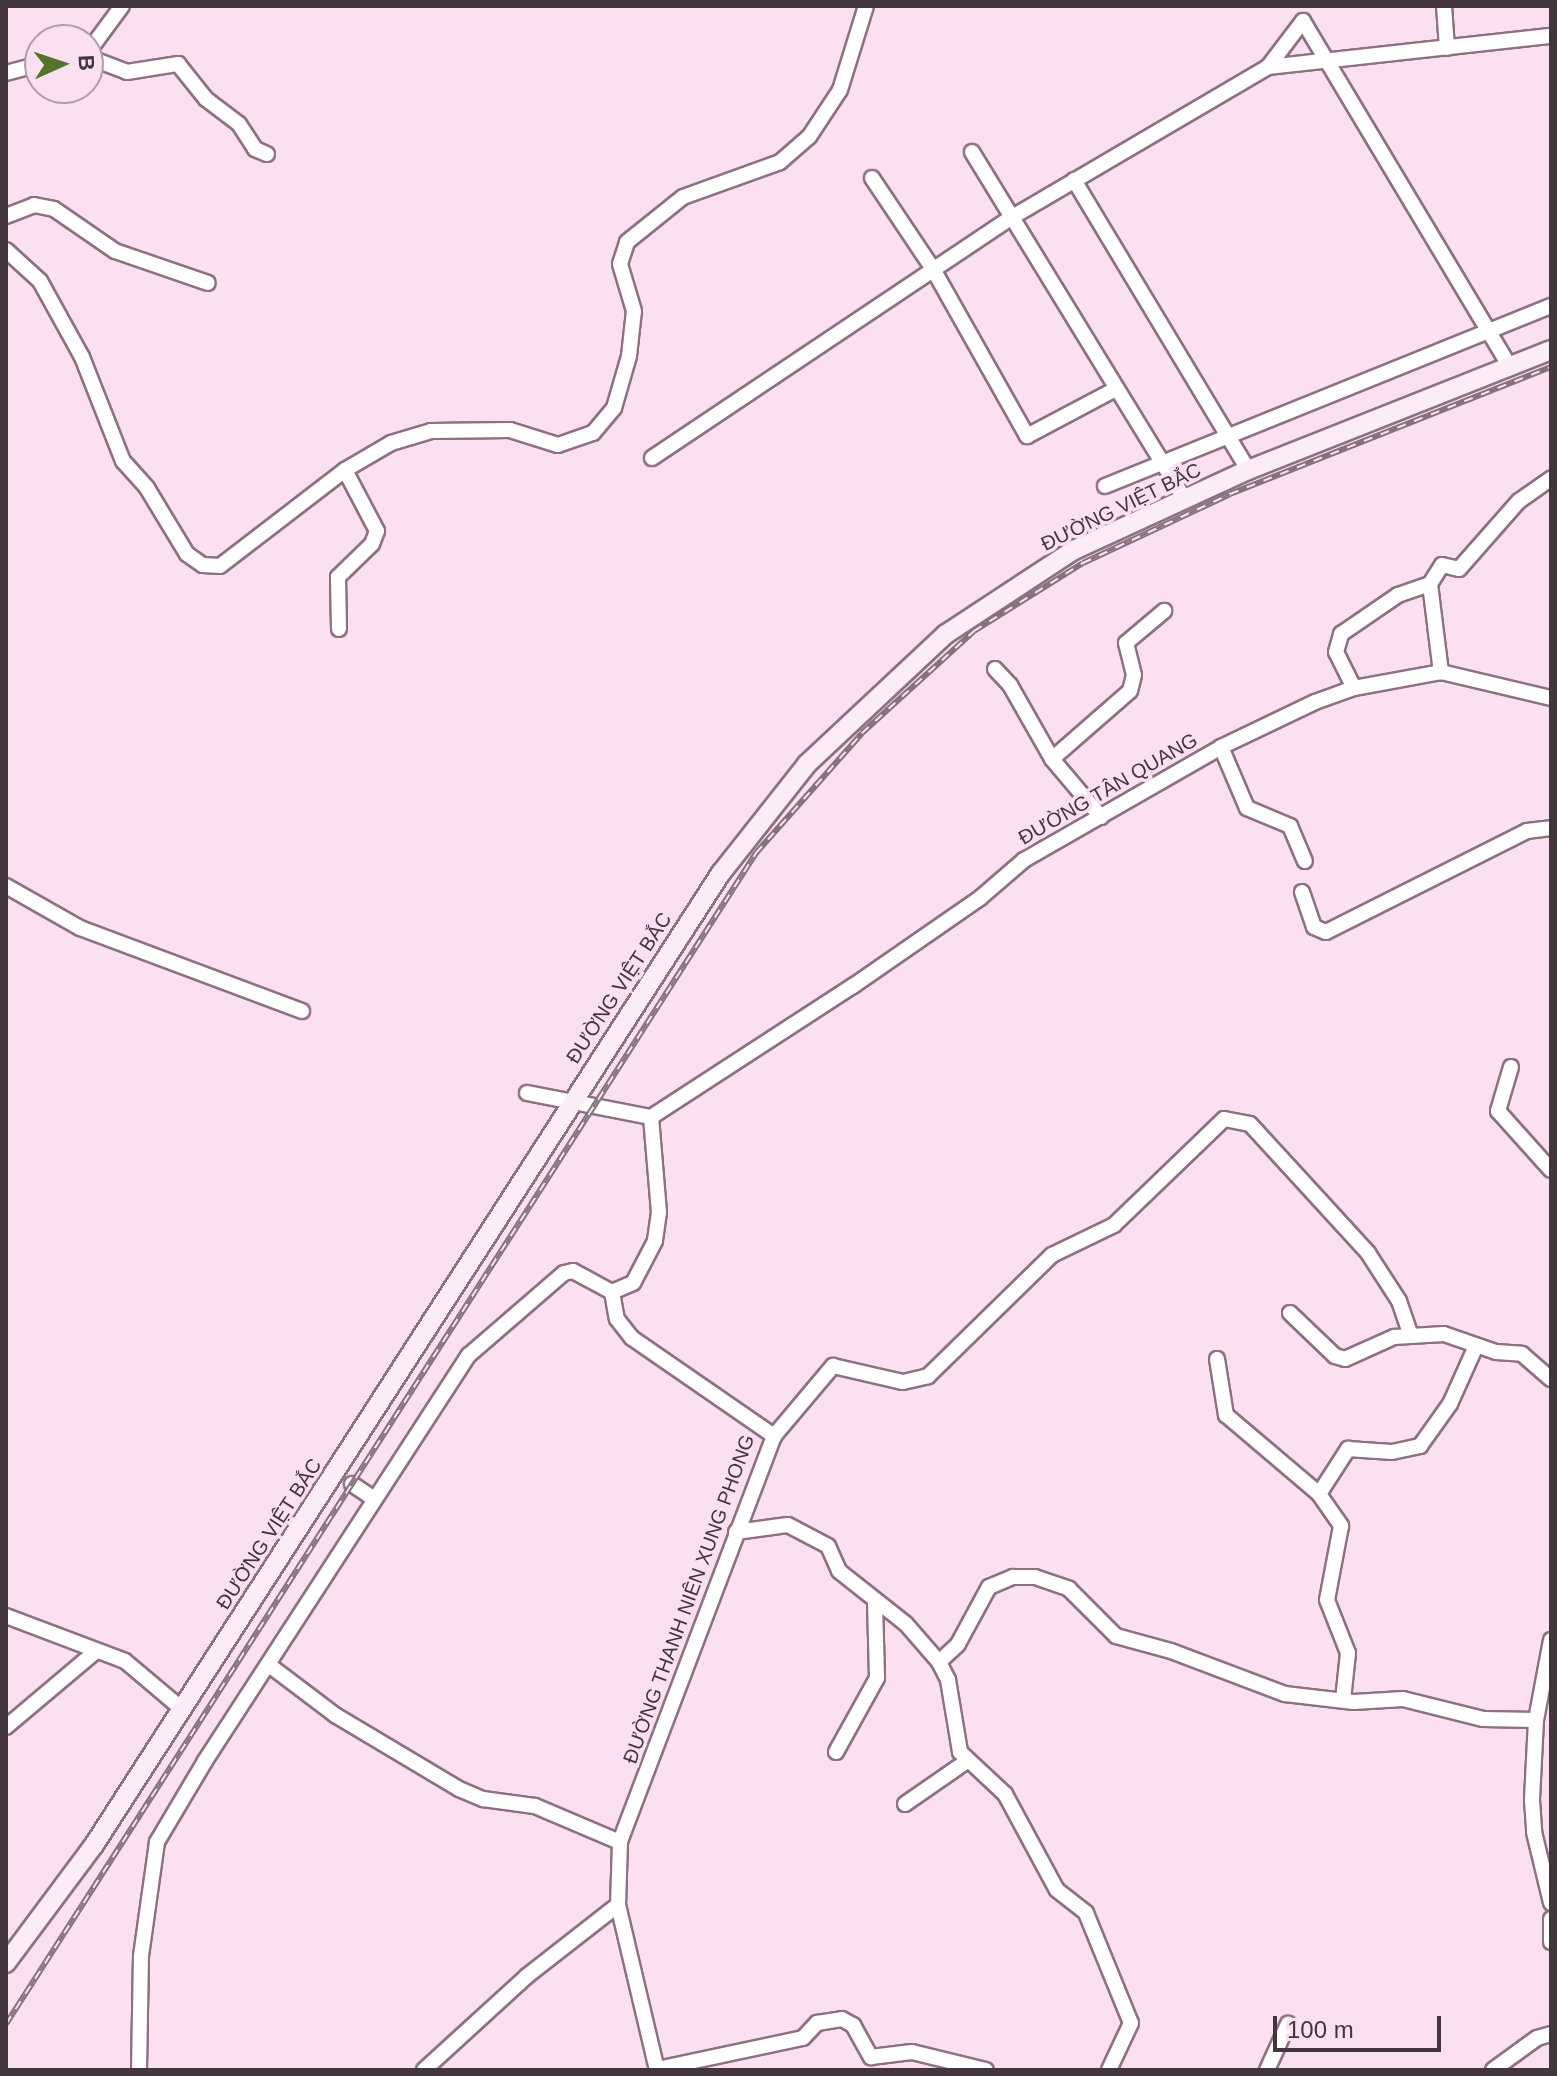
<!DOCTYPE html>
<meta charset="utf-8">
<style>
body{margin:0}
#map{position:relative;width:1557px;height:2076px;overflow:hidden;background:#fbe0f1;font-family:Arial,sans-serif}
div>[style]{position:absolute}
.roads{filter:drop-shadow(2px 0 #8e7083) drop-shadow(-2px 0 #8e7083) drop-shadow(0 2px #8e7083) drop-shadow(0 -2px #8e7083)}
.minor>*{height:14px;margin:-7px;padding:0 7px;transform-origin:7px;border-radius:7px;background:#fff}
.secondary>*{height:18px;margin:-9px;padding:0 9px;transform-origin:9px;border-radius:9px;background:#fbecf6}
.rail>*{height:6px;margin-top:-3px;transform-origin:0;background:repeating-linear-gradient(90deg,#fbe0f1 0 9px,#84727d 0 18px);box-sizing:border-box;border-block:2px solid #84727d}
span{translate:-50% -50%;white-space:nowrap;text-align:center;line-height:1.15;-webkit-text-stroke:7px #fbe0f1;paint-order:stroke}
.street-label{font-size:20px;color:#42353e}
.frame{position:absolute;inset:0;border:8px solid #42353e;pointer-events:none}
.north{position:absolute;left:24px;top:24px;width:80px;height:80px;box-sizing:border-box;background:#fbe0f1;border:2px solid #b19ca9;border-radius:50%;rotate:87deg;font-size:22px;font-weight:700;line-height:32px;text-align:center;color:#42353e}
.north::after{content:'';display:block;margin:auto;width:28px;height:36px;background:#53742b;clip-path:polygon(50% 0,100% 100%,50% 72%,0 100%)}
.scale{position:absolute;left:1273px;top:2016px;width:168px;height:36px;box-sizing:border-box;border:4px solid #42353e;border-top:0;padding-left:10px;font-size:24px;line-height:28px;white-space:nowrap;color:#42353e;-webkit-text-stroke:6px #fbe0f1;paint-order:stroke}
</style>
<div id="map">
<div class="roads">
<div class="minor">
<div style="left:1444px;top:6px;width:42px;rotate:85.9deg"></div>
<div style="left:88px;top:52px;width:57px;rotate:-53.5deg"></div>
<div style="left:89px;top:52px;width:11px;rotate:49deg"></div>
<div style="left:96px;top:60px;width:33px;rotate:21deg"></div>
<div style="left:127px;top:72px;width:52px;rotate:-8.9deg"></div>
<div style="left:178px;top:64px;width:45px;rotate:51.3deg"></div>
<div style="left:206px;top:99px;width:41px;rotate:37.1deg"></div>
<div style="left:239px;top:124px;width:30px;rotate:57deg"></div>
<div style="left:255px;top:149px;width:13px;rotate:23deg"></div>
<div style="left:1268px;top:67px;width:58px;rotate:-52.7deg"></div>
<div style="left:1303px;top:21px;width:403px;rotate:59.1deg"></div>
<div style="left:6px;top:73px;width:35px;rotate:-15deg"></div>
<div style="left:972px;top:152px;width:408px;rotate:58.5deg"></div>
<div style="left:872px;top:178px;width:110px;rotate:56.2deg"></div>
<div style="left:933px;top:269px;width:192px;rotate:60.6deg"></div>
<div style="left:1027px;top:436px;width:98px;rotate:-27.9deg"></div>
<div style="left:1074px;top:180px;width:338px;rotate:59deg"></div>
<div style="left:6px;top:216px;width:30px;rotate:-21deg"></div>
<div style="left:34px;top:205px;width:20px;rotate:11deg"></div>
<div style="left:54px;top:209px;width:74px;rotate:34.5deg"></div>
<div style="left:115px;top:251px;width:98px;rotate:19deg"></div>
<div style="left:6px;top:250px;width:46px;rotate:42.4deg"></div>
<div style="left:40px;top:281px;width:87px;rotate:61.1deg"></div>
<div style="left:82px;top:357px;width:112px;rotate:68.5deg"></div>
<div style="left:123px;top:461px;width:36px;rotate:48deg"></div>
<div style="left:147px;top:488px;width:77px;rotate:58.8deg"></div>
<div style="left:187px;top:554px;width:19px;rotate:35deg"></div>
<div style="left:203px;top:565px;width:17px;rotate:3deg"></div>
<div style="left:220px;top:566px;width:158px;rotate:-37.5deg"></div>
<div style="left:345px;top:470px;width:53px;rotate:-30.4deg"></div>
<div style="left:391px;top:443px;width:42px;rotate:-16.7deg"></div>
<div style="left:431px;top:431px;width:79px;rotate:-0.7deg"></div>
<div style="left:510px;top:430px;width:50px;rotate:17.4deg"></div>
<div style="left:558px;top:445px;width:37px;rotate:-19deg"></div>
<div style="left:593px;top:433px;width:33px;rotate:-50deg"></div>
<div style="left:614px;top:408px;width:54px;rotate:-73.9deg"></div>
<div style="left:629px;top:356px;width:45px;rotate:-83.7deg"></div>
<div style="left:634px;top:311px;width:49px;rotate:-106.6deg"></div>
<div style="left:620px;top:264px;width:23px;rotate:-72deg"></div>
<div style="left:627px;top:242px;width:72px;rotate:-38.8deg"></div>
<div style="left:683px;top:197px;width:103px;rotate:-19.8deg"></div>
<div style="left:780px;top:162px;width:38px;rotate:-41deg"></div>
<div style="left:809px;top:137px;width:56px;rotate:-56.6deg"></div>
<div style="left:840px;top:90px;width:88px;rotate:-72.8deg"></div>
<div style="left:652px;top:458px;width:430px;rotate:-33.8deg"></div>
<div style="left:1009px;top:219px;width:300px;rotate:-30.4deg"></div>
<div style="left:1268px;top:67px;width:285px;rotate:-6.3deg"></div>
<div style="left:1105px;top:486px;width:481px;rotate:-22deg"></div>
<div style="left:1430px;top:584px;width:89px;rotate:82.9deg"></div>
<div style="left:339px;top:629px;width:52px;rotate:-91.1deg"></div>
<div style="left:338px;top:577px;width:47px;rotate:-44.1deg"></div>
<div style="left:372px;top:544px;width:14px;rotate:-69deg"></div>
<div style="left:377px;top:531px;width:69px;rotate:-117.7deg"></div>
<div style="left:995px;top:669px;width:22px;rotate:47deg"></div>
<div style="left:1010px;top:685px;width:85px;rotate:60.4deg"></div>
<div style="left:1052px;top:759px;width:76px;rotate:49.8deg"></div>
<div style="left:1354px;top:688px;width:40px;rotate:-116.6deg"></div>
<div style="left:1336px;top:652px;width:19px;rotate:-74deg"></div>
<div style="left:1341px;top:634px;width:69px;rotate:-34.4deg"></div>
<div style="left:1398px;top:595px;width:34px;rotate:-19deg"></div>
<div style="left:1430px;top:584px;width:22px;rotate:-58deg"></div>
<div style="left:1442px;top:565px;width:17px;rotate:13deg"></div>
<div style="left:1459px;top:569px;width:91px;rotate:-48.6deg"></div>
<div style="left:1519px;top:501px;width:39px;rotate:-35deg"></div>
<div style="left:1221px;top:747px;width:66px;rotate:66.9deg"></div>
<div style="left:1247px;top:808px;width:47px;rotate:22.7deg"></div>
<div style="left:1290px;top:826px;width:38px;rotate:67deg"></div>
<div style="left:1052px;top:759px;width:103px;rotate:-41.1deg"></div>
<div style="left:1130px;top:691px;width:16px;rotate:-76deg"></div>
<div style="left:1134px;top:675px;width:33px;rotate:-104deg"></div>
<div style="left:1126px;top:643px;width:50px;rotate:-40.1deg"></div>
<div style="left:6px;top:886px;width:85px;rotate:29.6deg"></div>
<div style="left:80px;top:928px;width:237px;rotate:20.5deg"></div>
<div style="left:1302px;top:892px;width:37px;rotate:71deg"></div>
<div style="left:1314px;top:927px;width:13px;rotate:23deg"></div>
<div style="left:1326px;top:932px;width:225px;rotate:-26.7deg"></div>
<div style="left:1527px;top:831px;width:24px;rotate:-7deg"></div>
<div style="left:1511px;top:1067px;width:46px;rotate:106.5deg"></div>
<div style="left:1498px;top:1111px;width:79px;rotate:48.1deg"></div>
<div style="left:527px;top:1093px;width:126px;rotate:11deg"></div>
<div style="left:651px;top:1117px;width:95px;rotate:85.2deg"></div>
<div style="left:659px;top:1212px;width:29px;rotate:98deg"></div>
<div style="left:655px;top:1241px;width:47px;rotate:117.6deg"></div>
<div style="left:633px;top:1283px;width:23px;rotate:157deg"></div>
<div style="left:612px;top:1292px;width:27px;rotate:80deg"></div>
<div style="left:617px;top:1319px;width:24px;rotate:52deg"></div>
<div style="left:632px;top:1338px;width:173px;rotate:34.6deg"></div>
<div style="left:774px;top:1436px;width:434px;rotate:110.8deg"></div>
<div style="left:620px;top:1842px;width:63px;rotate:91.8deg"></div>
<div style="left:618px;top:1905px;width:170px;rotate:76.7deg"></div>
<div style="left:651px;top:1117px;width:241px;rotate:-33deg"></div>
<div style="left:853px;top:986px;width:155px;rotate:-34.7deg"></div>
<div style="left:980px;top:898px;width:58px;rotate:-40.8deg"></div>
<div style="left:1024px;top:860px;width:227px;rotate:-29.8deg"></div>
<div style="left:1221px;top:747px;width:104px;rotate:-25.6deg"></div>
<div style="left:1315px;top:702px;width:41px;rotate:-19.7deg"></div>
<div style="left:1354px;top:688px;width:88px;rotate:-10.4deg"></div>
<div style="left:1441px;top:672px;width:113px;rotate:13.3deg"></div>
<div style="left:1290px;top:1313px;width:62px;rotate:43.7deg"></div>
<div style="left:1335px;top:1356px;width:10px;rotate:17deg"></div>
<div style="left:1345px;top:1359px;width:54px;rotate:-24.2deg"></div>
<div style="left:1394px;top:1337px;width:50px;rotate:-3.4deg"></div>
<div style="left:1444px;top:1334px;width:55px;rotate:19.1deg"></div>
<div style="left:1496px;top:1352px;width:26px;rotate:4deg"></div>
<div style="left:1522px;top:1354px;width:38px;rotate:41deg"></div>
<div style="left:1217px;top:1359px;width:57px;rotate:80.9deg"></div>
<div style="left:1226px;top:1415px;width:122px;rotate:40.3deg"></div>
<div style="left:1319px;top:1494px;width:39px;rotate:55deg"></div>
<div style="left:1341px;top:1526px;width:75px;rotate:100.7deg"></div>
<div style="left:1327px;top:1600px;width:57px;rotate:68.4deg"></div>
<div style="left:1348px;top:1653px;width:47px;rotate:96.1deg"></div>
<div style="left:774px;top:1436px;width:92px;rotate:-49.9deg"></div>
<div style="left:833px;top:1366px;width:72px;rotate:12.9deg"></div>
<div style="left:903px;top:1382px;width:26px;rotate:-13deg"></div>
<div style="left:928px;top:1376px;width:173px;rotate:-44.3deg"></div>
<div style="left:1052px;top:1255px;width:69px;rotate:-25.8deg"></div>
<div style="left:1114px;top:1225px;width:153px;rotate:-43.9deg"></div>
<div style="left:1224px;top:1119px;width:26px;rotate:11deg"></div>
<div style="left:1250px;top:1124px;width:175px;rotate:47.5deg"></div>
<div style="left:1368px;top:1253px;width:57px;rotate:57.1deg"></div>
<div style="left:1399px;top:1301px;width:37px;rotate:71deg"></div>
<div style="left:352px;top:1484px;width:25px;rotate:34deg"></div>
<div style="left:1319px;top:1494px;width:54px;rotate:-57.2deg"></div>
<div style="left:1348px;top:1449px;width:44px;rotate:3.9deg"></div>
<div style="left:1392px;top:1452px;width:29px;rotate:-12deg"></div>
<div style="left:1420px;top:1446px;width:52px;rotate:-54.5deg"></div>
<div style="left:1450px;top:1404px;width:64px;rotate:-65.9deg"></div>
<div style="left:736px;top:1532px;width:52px;rotate:-7.7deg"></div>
<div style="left:788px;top:1525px;width:45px;rotate:27.7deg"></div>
<div style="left:828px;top:1546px;width:27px;rotate:66deg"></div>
<div style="left:839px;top:1571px;width:85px;rotate:38.3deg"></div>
<div style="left:906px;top:1624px;width:50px;rotate:49deg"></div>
<div style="left:939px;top:1662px;width:20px;rotate:63deg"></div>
<div style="left:948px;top:1680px;width:73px;rotate:80.5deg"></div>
<div style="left:960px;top:1752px;width:62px;rotate:43deg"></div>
<div style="left:1005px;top:1794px;width:109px;rotate:61.6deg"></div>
<div style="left:1057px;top:1890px;width:37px;rotate:38deg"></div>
<div style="left:1086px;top:1913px;width:119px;rotate:67.8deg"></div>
<div style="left:1131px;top:2023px;width:52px;rotate:115.1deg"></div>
<div style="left:6px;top:1616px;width:127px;rotate:20.7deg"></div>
<div style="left:125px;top:1661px;width:75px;rotate:40.1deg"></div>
<div style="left:1551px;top:1640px;width:81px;rotate:100.6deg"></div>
<div style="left:1536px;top:1720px;width:80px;rotate:92.9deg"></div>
<div style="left:1532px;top:1800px;width:32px;rotate:86deg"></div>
<div style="left:1534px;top:1832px;width:73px;rotate:76.5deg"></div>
<div style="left:939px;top:1662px;width:26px;rotate:-43deg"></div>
<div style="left:958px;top:1644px;width:65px;rotate:-61.5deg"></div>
<div style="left:989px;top:1587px;width:26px;rotate:-23deg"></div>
<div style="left:1013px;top:1577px;width:22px"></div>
<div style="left:1035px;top:1577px;width:36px;rotate:19deg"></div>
<div style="left:1069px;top:1589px;width:66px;rotate:45deg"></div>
<div style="left:1116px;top:1636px;width:57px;rotate:15.3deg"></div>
<div style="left:1171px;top:1651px;width:122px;rotate:20.7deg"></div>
<div style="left:1285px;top:1694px;width:69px;rotate:6.6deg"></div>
<div style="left:1354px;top:1702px;width:49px;rotate:-3.5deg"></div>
<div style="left:1403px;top:1699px;width:82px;rotate:14deg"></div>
<div style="left:1483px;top:1719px;width:53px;rotate:1.1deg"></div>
<div style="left:269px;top:1665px;width:83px;rotate:37.1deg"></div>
<div style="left:335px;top:1715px;width:144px;rotate:30.8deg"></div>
<div style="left:459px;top:1789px;width:26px;rotate:23deg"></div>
<div style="left:483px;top:1799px;width:52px;rotate:7.7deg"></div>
<div style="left:535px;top:1806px;width:92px;rotate:23deg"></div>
<div style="left:6px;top:1727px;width:115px;rotate:-40.1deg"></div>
<div style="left:836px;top:1752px;width:85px;rotate:-61deg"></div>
<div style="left:877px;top:1678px;width:76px;rotate:-91.5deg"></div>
<div style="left:905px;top:1804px;width:75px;rotate:-34.7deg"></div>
<div style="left:1551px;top:1919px;width:23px;rotate:90deg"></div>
<div style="left:657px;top:2069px;width:149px;rotate:-12deg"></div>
<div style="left:803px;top:2038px;width:21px;rotate:-47deg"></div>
<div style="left:817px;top:2023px;width:25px;rotate:-9deg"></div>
<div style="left:842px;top:2019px;width:13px;rotate:29deg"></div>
<div style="left:853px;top:2025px;width:37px;rotate:61deg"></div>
<div style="left:871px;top:2057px;width:41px;rotate:-7deg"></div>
<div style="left:912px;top:2052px;width:76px;rotate:13.7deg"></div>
<div style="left:139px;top:2070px;width:114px;rotate:-89deg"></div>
<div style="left:141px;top:1956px;width:115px;rotate:-82deg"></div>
<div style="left:157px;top:1842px;width:94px;rotate:-59.3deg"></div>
<div style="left:205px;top:1761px;width:484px;rotate:-57deg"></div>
<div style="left:469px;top:1355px;width:125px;rotate:-40.8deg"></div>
<div style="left:564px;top:1273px;width:9px;rotate:-13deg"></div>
<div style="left:573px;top:1271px;width:44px;rotate:28.3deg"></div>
<div style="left:424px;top:2070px;width:139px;rotate:-42.4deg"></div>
<div style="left:527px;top:1976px;width:115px;rotate:-38deg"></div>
<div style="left:1267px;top:2070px;width:51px;rotate:-65.5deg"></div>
<div style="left:1493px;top:2070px;width:54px;rotate:-36deg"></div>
<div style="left:1537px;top:2038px;width:15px;rotate:-16deg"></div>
</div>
<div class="secondary">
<div style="left:6px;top:1963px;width:147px;rotate:-53.3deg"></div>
<div style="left:94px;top:1845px;width:1157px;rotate:-57.18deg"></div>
<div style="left:721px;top:873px;width:139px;rotate:-51.7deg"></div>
<div style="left:807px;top:764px;width:190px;rotate:-43.1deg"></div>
<div style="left:946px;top:634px;width:153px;rotate:-33.3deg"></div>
<div style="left:1074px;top:550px;width:192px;rotate:-24.7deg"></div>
<div style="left:1248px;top:470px;width:326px;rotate:-21.6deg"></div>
</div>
</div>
<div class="rail">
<div style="left:6px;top:2024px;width:1391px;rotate:-57.36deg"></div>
<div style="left:756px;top:853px;width:160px;rotate:-48.5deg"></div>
<div style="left:862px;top:733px;width:151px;rotate:-42.3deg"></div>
<div style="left:974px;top:631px;width:128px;rotate:-32deg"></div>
<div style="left:1083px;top:563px;width:162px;rotate:-25.1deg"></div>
<div style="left:1230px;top:494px;width:345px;rotate:-21.6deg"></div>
</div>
<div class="street-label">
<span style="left:1121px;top:507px;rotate:-26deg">ĐƯỜNG VIỆT BẮC</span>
<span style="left:1108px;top:789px;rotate:-30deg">ĐƯỜNG TÂN QUANG</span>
<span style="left:619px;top:988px;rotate:-57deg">ĐƯỜNG VIỆT BẮC</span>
<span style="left:269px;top:1534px;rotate:-57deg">ĐƯỜNG VIỆT BẮC</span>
<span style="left:689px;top:1599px;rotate:-70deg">ĐƯỜNG THANH NIÊN XUNG PHONG</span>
</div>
<div class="frame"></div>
<div class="north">B</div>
<div class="scale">100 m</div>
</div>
